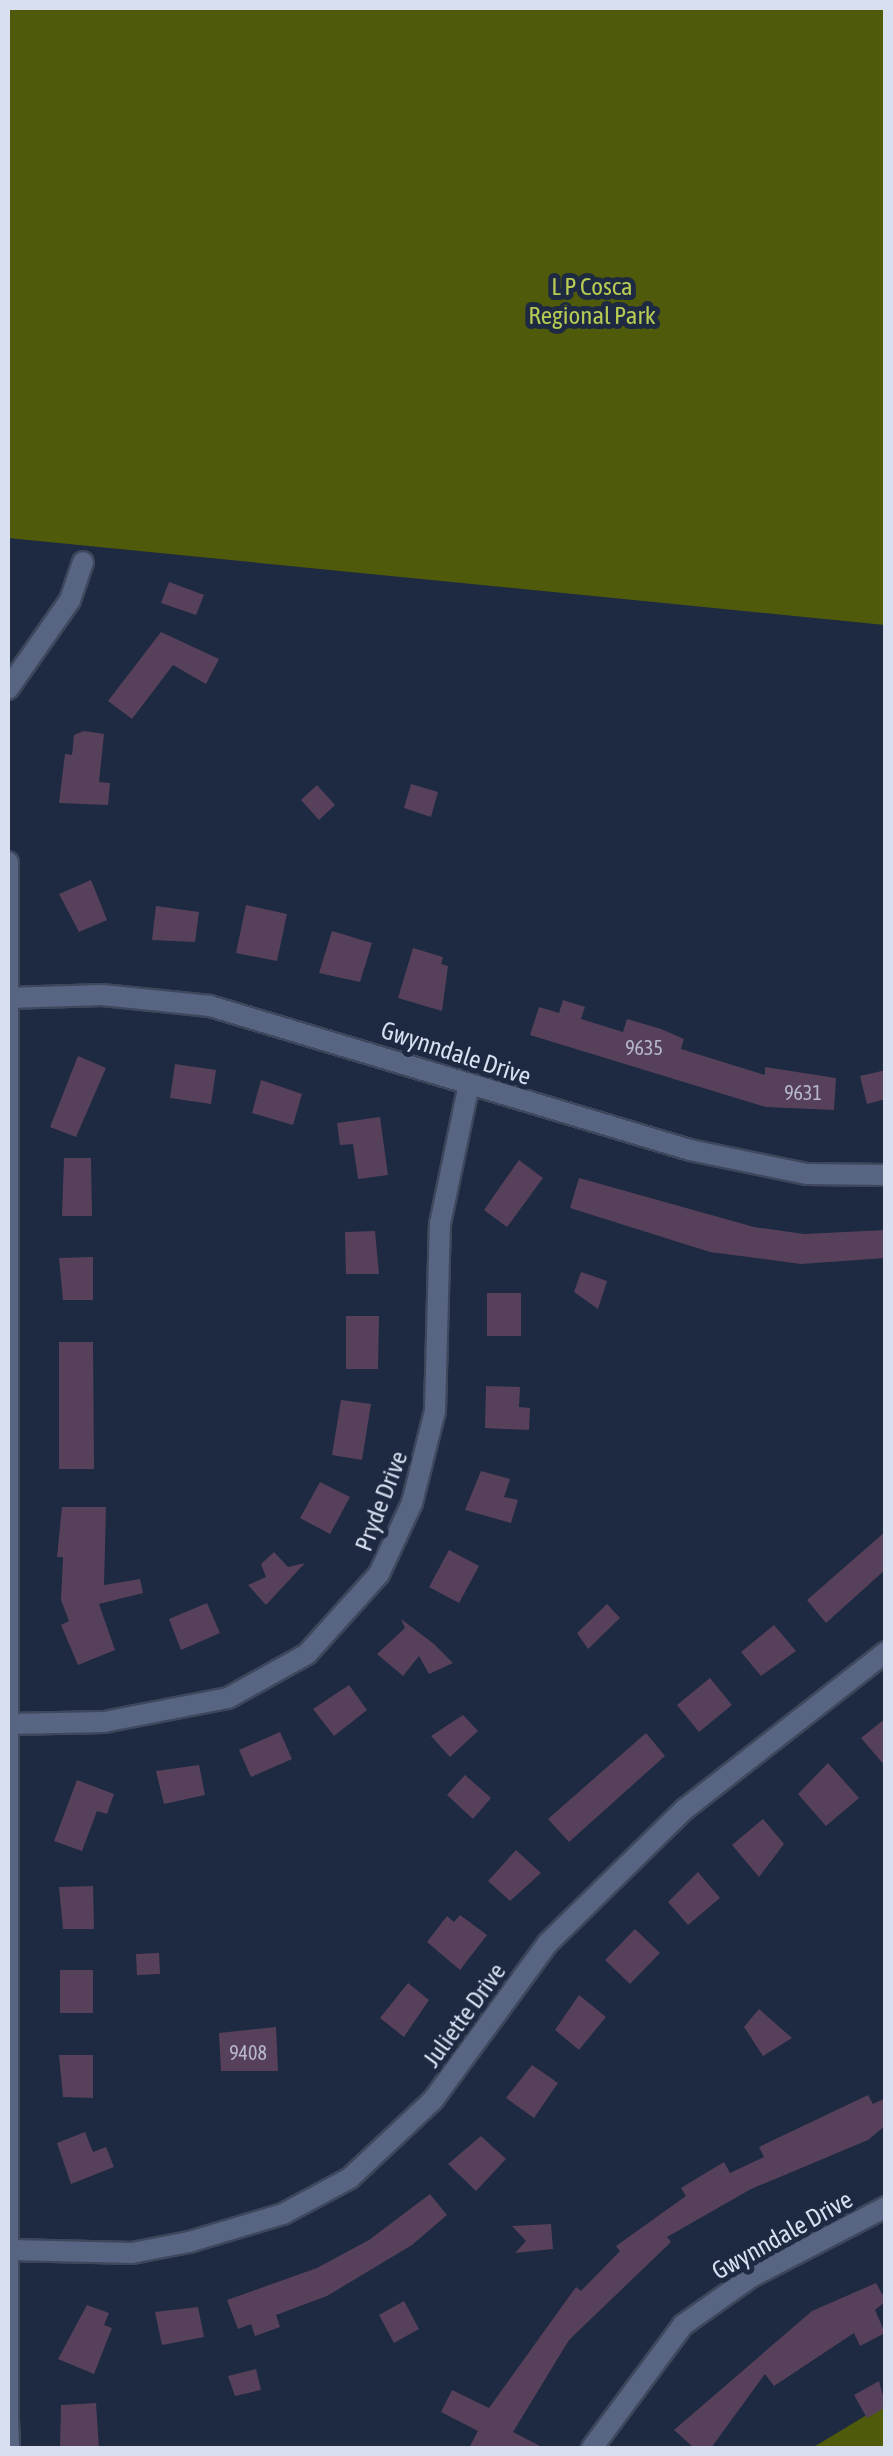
<!DOCTYPE html>
<style>
body{margin:0}
#map{position:relative;width:893px;height:2456px;overflow:hidden;background:#1e2942;font-family:"Asap Condensed",sans-serif}
div>[style]{position:absolute}
.green>*{inset:0;background:#505a0b}
.building>*{inset:0;background:#57415a}
.roads{filter:drop-shadow(2px 0 #3e475c) drop-shadow(-2px 0 #3e475c) drop-shadow(0 2px #3e475c) drop-shadow(0 -2px #3e475c)}
.minor>*{height:20px;margin:-10px;padding:0 10px;transform-origin:10px;border-radius:10px;background:#586582}
span{translate:-50% -50%;white-space:nowrap;text-align:center;line-height:1.15;-webkit-text-stroke:10px #1e2942;paint-order:stroke}
.number-label{font-size:20px;color:#b7b8ca}
.number-label span{-webkit-text-stroke-width:0}
.park-label{font-size:25px;color:#b7ca52}
.street-label{font-size:25px;color:#d7dff0}
.frame{position:absolute;inset:0;border:10px solid #d7dff0;pointer-events:none}
</style>
<div id="map">
<div class="green">
<div style="clip-path:polygon(8px 8px,885px 8px,885px 625px,8px 538px)"></div>
<div style="clip-path:polygon(885px 2406px,885px 2448px,812px 2448px,870px 2413px)"></div>
</div>
<div class="building">
<div style="clip-path:polygon(169px 582px,204px 595px,196px 615px,161px 603px)"></div>
<div style="clip-path:polygon(161px 632px,219px 659px,206px 684px,173px 665px,132px 719px,108px 701px)"></div>
<div style="clip-path:polygon(84px 731px,104px 734px,99px 782px,110px 783px,108px 805px,59px 803px,65px 754px,72px 755px,74px 735px)"></div>
<div style="clip-path:polygon(411px 784px,438px 792px,431px 817px,404px 808px)"></div>
<div style="clip-path:polygon(317px 785px,335px 805px,319px 820px,301px 800px)"></div>
<div style="clip-path:polygon(91px 880px,107px 920px,79px 932px,59px 894px)"></div>
<div style="clip-path:polygon(246px 905px,287px 914px,277px 961px,236px 953px)"></div>
<div style="clip-path:polygon(156px 906px,199px 912px,195px 942px,152px 940px)"></div>
<div style="clip-path:polygon(332px 931px,372px 943px,360px 982px,319px 973px)"></div>
<div style="clip-path:polygon(413px 948px,443px 957px,441px 964px,448px 966px,442px 1011px,398px 998px)"></div>
<div style="clip-path:polygon(563px 1000px,585px 1007px,581px 1019px,623px 1032px,627px 1019px,661px 1029px,684px 1039px,681px 1049px,765px 1075px,765px 1067px,836px 1078px,834px 1110px,766px 1107px,530px 1035px,539px 1007px,559px 1013px)"></div>
<div style="clip-path:polygon(78px 1056px,106px 1068px,76px 1137px,50px 1127px)"></div>
<div style="clip-path:polygon(175px 1064px,216px 1070px,211px 1104px,170px 1098px)"></div>
<div style="clip-path:polygon(886px 1070px,886px 1099px,867px 1104px,860px 1076px)"></div>
<div style="clip-path:polygon(261px 1080px,302px 1094px,293px 1125px,252px 1113px)"></div>
<div style="clip-path:polygon(380px 1117px,388px 1175px,358px 1179px,353px 1144px,340px 1145px,337px 1123px)"></div>
<div style="clip-path:polygon(64px 1158px,91px 1158px,92px 1216px,62px 1216px)"></div>
<div style="clip-path:polygon(519px 1160px,543px 1178px,507px 1227px,484px 1210px)"></div>
<div style="clip-path:polygon(579px 1178px,754px 1227px,804px 1234px,886px 1230px,886px 1258px,801px 1264px,710px 1252px,570px 1208px)"></div>
<div style="clip-path:polygon(375px 1231px,379px 1274px,346px 1274px,345px 1232px)"></div>
<div style="clip-path:polygon(93px 1257px,93px 1300px,63px 1300px,59px 1258px)"></div>
<div style="clip-path:polygon(581px 1272px,607px 1281px,598px 1309px,574px 1292px)"></div>
<div style="clip-path:polygon(487px 1293px,521px 1293px,521px 1336px,487px 1336px)"></div>
<div style="clip-path:polygon(346px 1316px,379px 1316px,378px 1369px,346px 1369px)"></div>
<div style="clip-path:polygon(59px 1342px,93px 1342px,94px 1469px,59px 1469px)"></div>
<div style="clip-path:polygon(486px 1386px,520px 1387px,519px 1407px,530px 1408px,529px 1430px,485px 1428px)"></div>
<div style="clip-path:polygon(341px 1400px,371px 1404px,362px 1460px,332px 1455px)"></div>
<div style="clip-path:polygon(481px 1471px,510px 1479px,504px 1497px,518px 1500px,511px 1523px,465px 1510px)"></div>
<div style="clip-path:polygon(320px 1482px,350px 1497px,330px 1534px,300px 1518px)"></div>
<div style="clip-path:polygon(62px 1507px,106px 1507px,104px 1585px,140px 1579px,143px 1593px,99px 1604px,115px 1650px,78px 1665px,61px 1625px,69px 1621px,61px 1600px,63px 1557px,57px 1557px)"></div>
<div style="clip-path:polygon(886px 1531px,886px 1569px,826px 1623px,807px 1600px)"></div>
<div style="clip-path:polygon(449px 1550px,479px 1566px,459px 1603px,429px 1587px)"></div>
<div style="clip-path:polygon(274px 1552px,288px 1567px,305px 1563px,266px 1605px,248px 1585px,266px 1577px,261px 1564px)"></div>
<div style="clip-path:polygon(207px 1603px,220px 1633px,181px 1650px,169px 1619px)"></div>
<div style="clip-path:polygon(607px 1604px,620px 1618px,588px 1649px,577px 1633px)"></div>
<div style="clip-path:polygon(401px 1619px,434px 1644px,453px 1663px,429px 1674px,419px 1656px,403px 1676px,377px 1654px,405px 1628px)"></div>
<div style="clip-path:polygon(774px 1625px,796px 1651px,761px 1676px,741px 1652px)"></div>
<div style="clip-path:polygon(710px 1678px,732px 1705px,699px 1732px,677px 1705px)"></div>
<div style="clip-path:polygon(349px 1685px,367px 1710px,334px 1736px,313px 1709px)"></div>
<div style="clip-path:polygon(463px 1715px,478px 1731px,450px 1757px,431px 1736px)"></div>
<div style="clip-path:polygon(886px 1718px,886px 1767px,861px 1738px)"></div>
<div style="clip-path:polygon(280px 1732px,292px 1759px,251px 1777px,239px 1750px)"></div>
<div style="clip-path:polygon(646px 1733px,665px 1756px,569px 1842px,548px 1819px)"></div>
<div style="clip-path:polygon(828px 1763px,859px 1798px,826px 1826px,798px 1794px)"></div>
<div style="clip-path:polygon(199px 1765px,205px 1795px,164px 1804px,156px 1771px)"></div>
<div style="clip-path:polygon(465px 1775px,491px 1798px,473px 1819px,447px 1795px)"></div>
<div style="clip-path:polygon(77px 1780px,114px 1794px,107px 1814px,97px 1811px,82px 1851px,54px 1841px)"></div>
<div style="clip-path:polygon(763px 1819px,784px 1844px,759px 1877px,732px 1845px)"></div>
<div style="clip-path:polygon(516px 1850px,541px 1873px,510px 1901px,488px 1881px)"></div>
<div style="clip-path:polygon(698px 1872px,720px 1898px,688px 1925px,668px 1902px)"></div>
<div style="clip-path:polygon(93px 1886px,94px 1929px,63px 1929px,59px 1887px)"></div>
<div style="clip-path:polygon(460px 1915px,487px 1935px,460px 1970px,427px 1942px,447px 1916px,454px 1922px)"></div>
<div style="clip-path:polygon(635px 1929px,660px 1953px,630px 1984px,605px 1960px)"></div>
<div style="clip-path:polygon(159px 1953px,160px 1974px,137px 1975px,136px 1954px)"></div>
<div style="clip-path:polygon(60px 1970px,93px 1970px,93px 2013px,60px 2013px)"></div>
<div style="clip-path:polygon(408px 1983px,429px 2000px,404px 2037px,380px 2018px)"></div>
<div style="clip-path:polygon(579px 1995px,606px 2017px,579px 2050px,555px 2030px)"></div>
<div style="clip-path:polygon(759px 2009px,792px 2038px,763px 2056px,744px 2027px)"></div>
<div style="clip-path:polygon(276px 2027px,278px 2071px,221px 2071px,219px 2033px)"></div>
<div style="clip-path:polygon(59px 2055px,93px 2055px,93px 2098px,63px 2097px)"></div>
<div style="clip-path:polygon(532px 2065px,558px 2083px,534px 2118px,506px 2098px)"></div>
<div style="clip-path:polygon(868px 2095px,873px 2104px,886px 2098px,886px 2125px,868px 2140px,751px 2189px,667px 2237px,671px 2242px,569px 2340px,513px 2432px,544px 2448px,469px 2448px,478px 2431px,441px 2412px,452px 2390px,489px 2408px,576px 2287px,581px 2291px,620px 2251px,616px 2246px,686px 2196px,681px 2188px,724px 2162px,730px 2173px,764px 2157px,759px 2147px)"></div>
<div style="clip-path:polygon(85px 2132px,93px 2152px,106px 2147px,114px 2167px,71px 2184px,57px 2143px)"></div>
<div style="clip-path:polygon(481px 2136px,506px 2159px,476px 2191px,448px 2164px)"></div>
<div style="clip-path:polygon(430px 2194px,447px 2215px,412px 2245px,327px 2296px,276px 2315px,280px 2327px,255px 2336px,251px 2324px,238px 2329px,227px 2300px,317px 2268px,369px 2240px)"></div>
<div style="clip-path:polygon(551px 2224px,553px 2249px,515px 2253px,526px 2241px,512px 2226px)"></div>
<div style="clip-path:polygon(876px 2283px,886px 2301px,875px 2310px,885px 2333px,860px 2346px,854px 2333px,774px 2386px,765px 2374px,711px 2448px,694px 2448px,674px 2430px,812px 2311px)"></div>
<div style="clip-path:polygon(404px 2301px,419px 2329px,394px 2343px,379px 2315px)"></div>
<div style="clip-path:polygon(87px 2305px,109px 2313px,104px 2325px,112px 2328px,94px 2374px,58px 2359px)"></div>
<div style="clip-path:polygon(198px 2307px,204px 2337px,162px 2345px,155px 2312px)"></div>
<div style="clip-path:polygon(256px 2369px,261px 2390px,235px 2396px,228px 2376px)"></div>
<div style="clip-path:polygon(879px 2381px,886px 2407px,867px 2418px,854px 2395px)"></div>
<div style="clip-path:polygon(96px 2403px,99px 2448px,60px 2448px,61px 2405px)"></div>
</div>
<div class="roads">
<div class="minor">
<div style="left:8px;top:689px;width:108px;rotate:-55.1deg"></div>
<div style="left:70px;top:600px;width:40px;rotate:-71.1deg"></div>
<div style="left:8px;top:862px;width:1555px;rotate:90deg"></div>
<div style="left:8px;top:998px;width:94px;rotate:-1.8deg"></div>
<div style="left:102px;top:995px;width:109px;rotate:5.8deg"></div>
<div style="left:210px;top:1006px;width:501px;rotate:16.7deg"></div>
<div style="left:690px;top:1150px;width:119px;rotate:11.6deg"></div>
<div style="left:807px;top:1174px;width:79px;rotate:0.7deg"></div>
<div style="left:9px;top:1724px;width:95px;rotate:-1.2deg"></div>
<div style="left:104px;top:1722px;width:126px;rotate:-11deg"></div>
<div style="left:228px;top:1698px;width:90px;rotate:-29.1deg"></div>
<div style="left:307px;top:1654px;width:108px;rotate:-48deg"></div>
<div style="left:379px;top:1574px;width:78px;rotate:-65.1deg"></div>
<div style="left:412px;top:1503px;width:95px;rotate:-76deg"></div>
<div style="left:435px;top:1411px;width:187px;rotate:-88.5deg"></div>
<div style="left:440px;top:1224px;width:138px;rotate:-78.3deg"></div>
<div style="left:12px;top:2250px;width:120px;rotate:1.4deg"></div>
<div style="left:132px;top:2253px;width:58px;rotate:-10.9deg"></div>
<div style="left:189px;top:2242px;width:98px;rotate:-16.6deg"></div>
<div style="left:283px;top:2214px;width:76px;rotate:-28.2deg"></div>
<div style="left:350px;top:2178px;width:114px;rotate:-43.2deg"></div>
<div style="left:433px;top:2100px;width:195px;rotate:-53.8deg"></div>
<div style="left:548px;top:1943px;width:192px;rotate:-44.4deg"></div>
<div style="left:685px;top:1809px;width:255px;rotate:-38deg"></div>
<div style="left:8px;top:2419px;width:29px;rotate:88deg"></div>
<div style="left:592px;top:2448px;width:153px;rotate:-53.5deg"></div>
<div style="left:683px;top:2325px;width:83px;rotate:-35.2deg"></div>
<div style="left:751px;top:2277px;width:152px;rotate:-27.4deg"></div>
</div>
</div>
<div class="number-label">
<span style="left:644px;top:1047px">9635</span>
<span style="left:803px;top:1092px">9631</span>
<span style="left:248px;top:2052px">9408</span>
</div>
<div class="park-label">
<span style="left:592px;top:301px">L P Cosca<br>Regional Park</span>
</div>
<div class="street-label">
<span style="left:456px;top:1053px;rotate:18deg">Gwynndale Drive</span>
<span style="left:381px;top:1501px;rotate:-69deg">Pryde Drive</span>
<span style="left:464px;top:2015px;rotate:-54deg">Juliette Drive</span>
<span style="left:782px;top:2235px;rotate:-29deg">Gwynndale Drive</span>
</div>
<div class="frame"></div>
</div>
